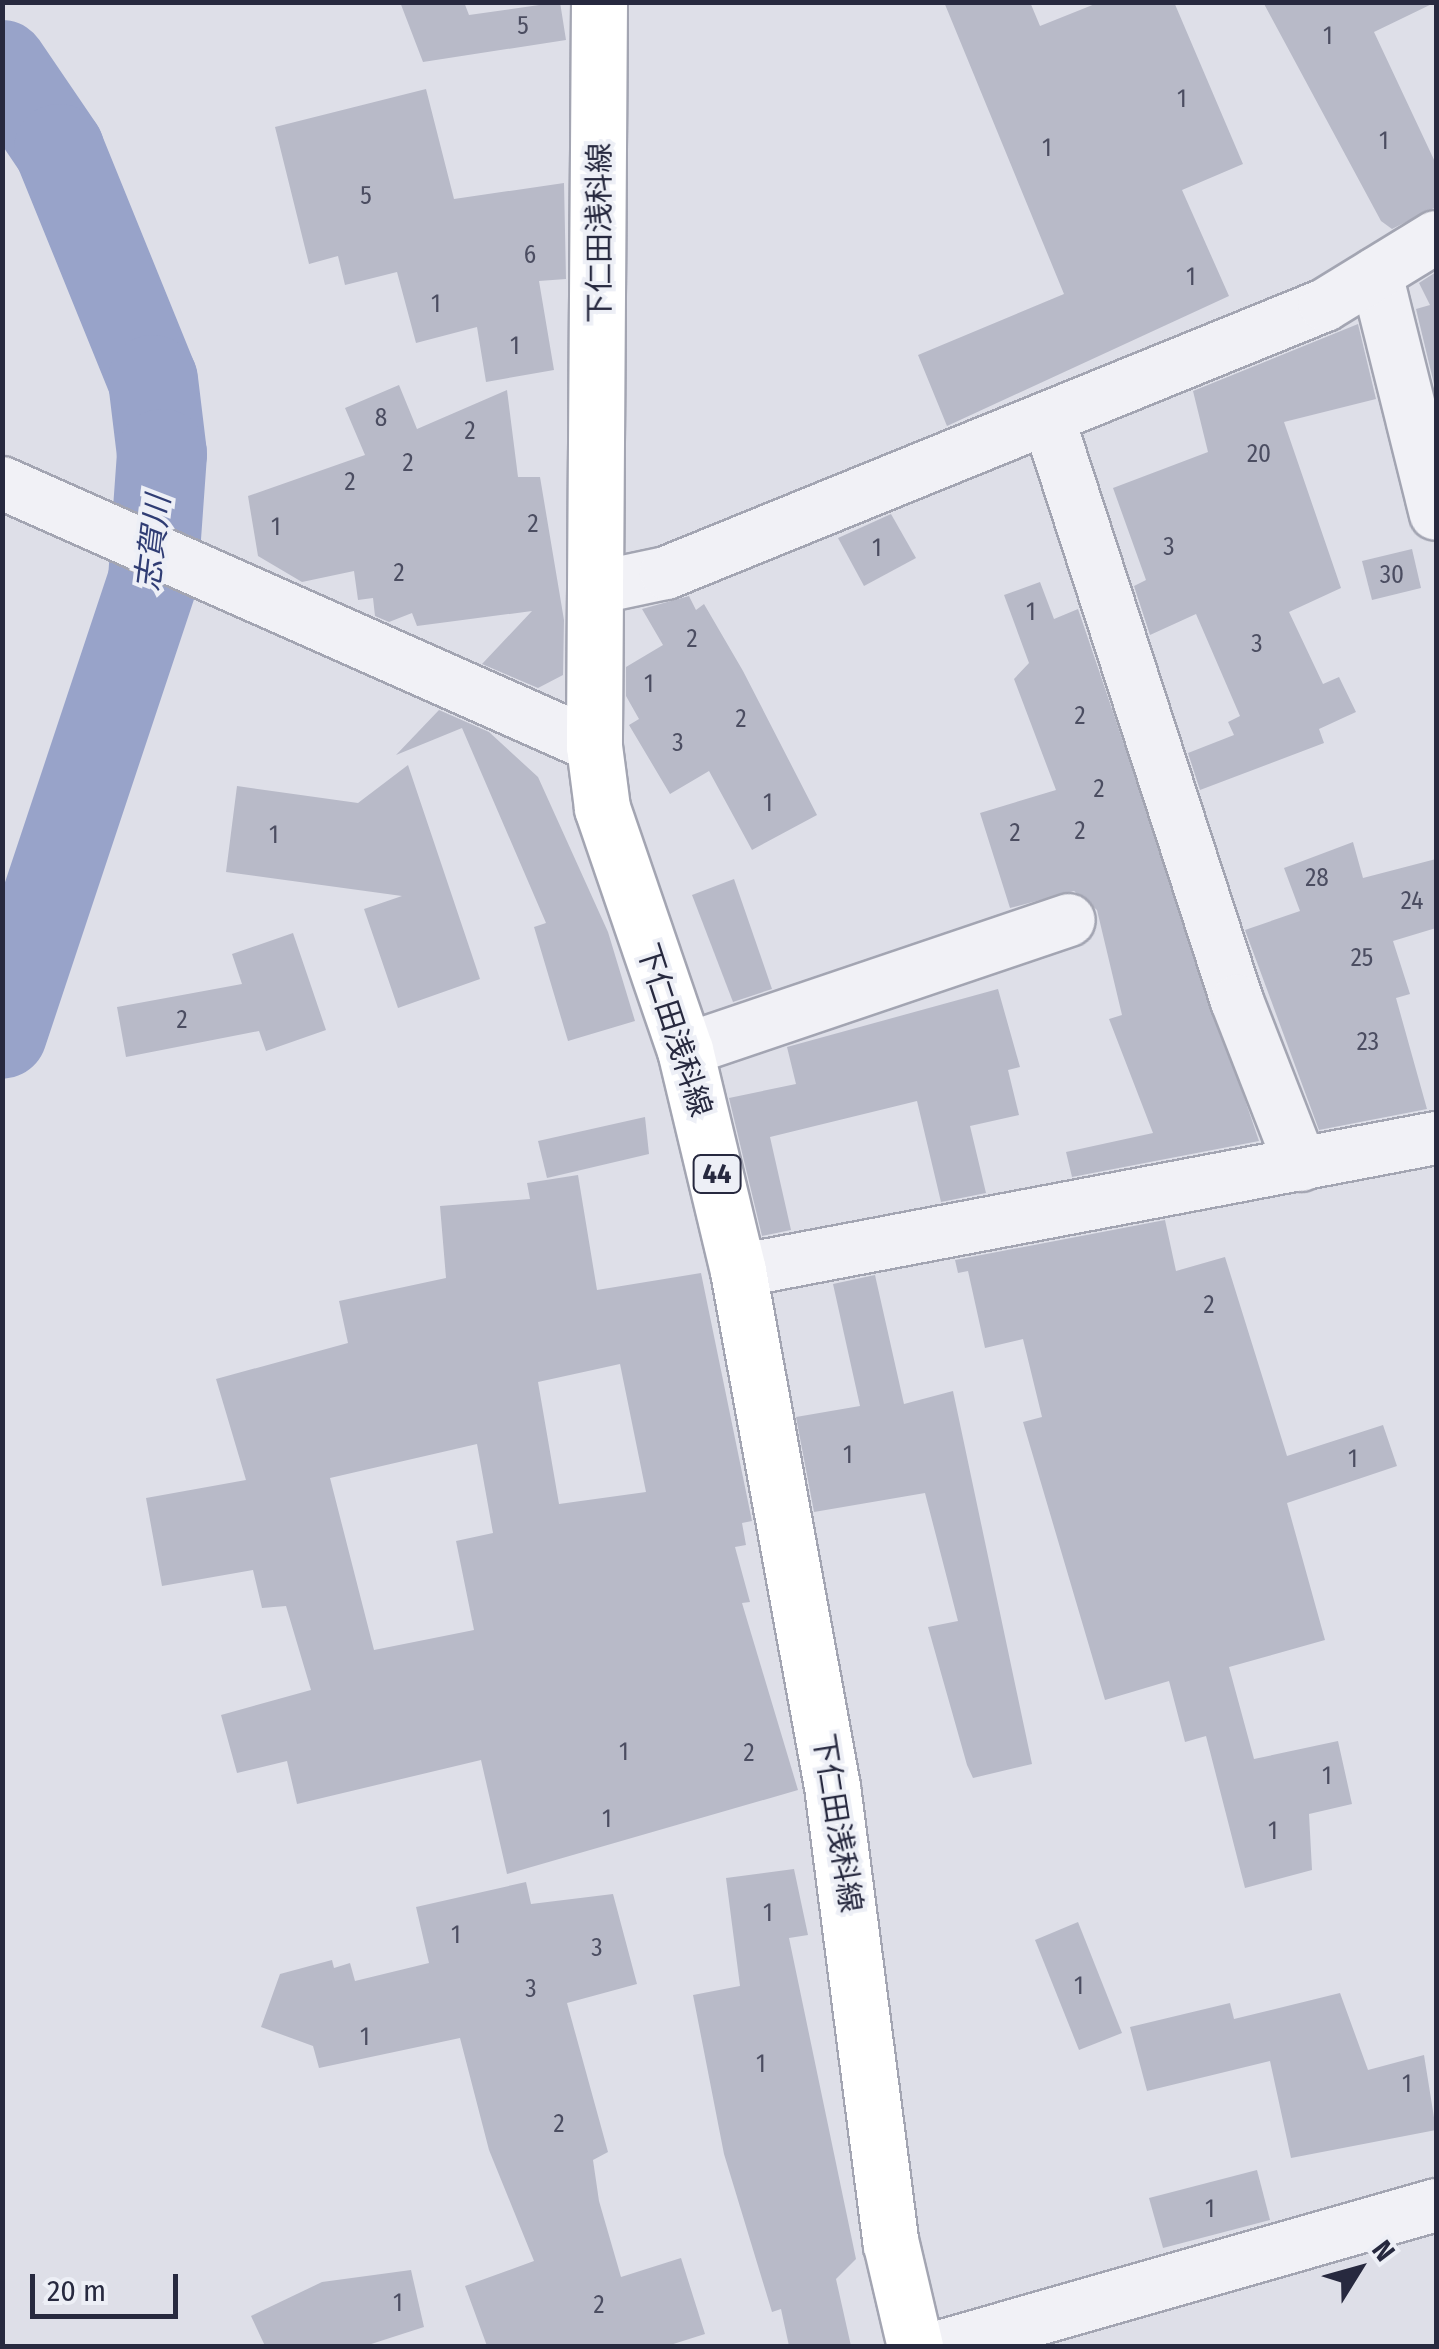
<!DOCTYPE html>
<meta charset="utf-8">
<style>
body{margin:0}
#map{position:relative;width:1439px;height:2349px;overflow:hidden;background:#dedfe8;font-family:"Fira Sans Condensed","Noto Sans JP",sans-serif}
div>[style]{position:absolute}
.river>*{height:90px;margin:-45px;padding:0 45px;transform-origin:45px;border-radius:45px;background:#98a3c9}
.building>*{inset:0;background:#b8bac8}
.roads{filter:drop-shadow(2px 0 #a3a5b2) drop-shadow(-2px 0 #a3a5b2) drop-shadow(0 2px #a3a5b2) drop-shadow(0 -2px #a3a5b2)}
.minor>*{height:52px;margin:-26px;padding:0 26px;transform-origin:26px;border-radius:26px;background:#f1f1f6}
.major>*{height:55px;margin:-27.5px;padding:0 27.5px;transform-origin:27.5px;border-radius:27.5px;background:#fff}
span{translate:-50% -50%;white-space:nowrap;text-align:center;line-height:1.15;-webkit-text-stroke:8px #edeff6;paint-order:stroke}
.number-label{font-size:25px;color:#4b4d61}
.number-label span{-webkit-text-stroke-width:0}
.shield-label span{padding:2px 8px;background:#edeff6;border:2px solid;border-radius:8px;-webkit-text-stroke-width:0}
.shield-label{font-size:28px;color:#27293f;font-weight:700}
.street-label{font-size:30px;color:#27293f}
.water-label{font-size:32px;color:#303d74;font-style:italic}
.frame{position:absolute;inset:0;border:5px solid #27293f;pointer-events:none}
.north{position:absolute;left:1309px;top:2219px;width:100px;height:100px;-webkit-text-stroke:8px #edeff6;paint-order:stroke;rotate:53deg;font-size:28px;font-weight:700;line-height:40px;text-align:center;color:#27293f}
.north::after{content:'';display:block;margin:auto;width:35px;height:45px;background:#27293f;clip-path:polygon(50% 0,100% 100%,50% 72%,0 100%)}
.scale{position:absolute;left:30px;top:2274px;width:148px;height:45px;box-sizing:border-box;border:5px solid #27293f;border-top:0;padding-left:12px;font-size:30px;line-height:35px;white-space:nowrap;color:#27293f;-webkit-text-stroke:8px #edeff6;paint-order:stroke}
</style>
<div id="map">
<div class="river">
<div style="left:2px;top:65px;width:102px;rotate:55.8deg"></div>
<div style="left:59px;top:149px;width:249px;rotate:67.9deg"></div>
<div style="left:153px;top:380px;width:75px;rotate:83.1deg"></div>
<div style="left:162px;top:454px;width:126px;rotate:94.1deg"></div>
<div style="left:153px;top:580px;width:478px;rotate:108.4deg"></div>
</div>
<div class="building">
<div style="clip-path:polygon(400px 2px,464px 2px,469px 15px,560px 2px,566px 40px,423px 62px)"></div>
<div style="clip-path:polygon(944px 2px,1030px 2px,1040px 26px,1100px 2px,1174px 2px,1243px 164px,1182px 190px,1229px 296px,947px 426px,918px 355px,1064px 294px)"></div>
<div style="clip-path:polygon(1263px 2px,1436px 2px,1374px 32px,1436px 164px,1436px 207px,1392px 229px,1381px 221px)"></div>
<div style="clip-path:polygon(426px 89px,454px 199px,564px 183px,566px 279px,539px 281px,554px 370px,486px 382px,477px 327px,416px 343px,397px 272px,345px 285px,338px 256px,309px 264px,275px 127px)"></div>
<div style="clip-path:polygon(1436px 272px,1436px 384px,1434px 384px,1416px 309px,1430px 305px,1419px 283px)"></div>
<div style="clip-path:polygon(1358px 324px,1376px 399px,1284px 422px,1341px 588px,1289px 612px,1323px 684px,1339px 677px,1356px 712px,1319px 729px,1324px 743px,1200px 790px,1188px 753px,1234px 735px,1228px 722px,1240px 716px,1196px 614px,1150px 635px,1134px 586px,1146px 580px,1113px 488px,1208px 452px,1193px 391px)"></div>
<div style="clip-path:polygon(399px 385px,417px 429px,507px 390px,518px 477px,540px 477px,564px 620px,563px 675px,538px 688px,482px 664px,532px 611px,417px 626px,412px 613px,389px 622px,375px 616px,373px 598px,358px 600px,354px 571px,302px 582px,258px 556px,248px 496px,365px 455px,345px 408px)"></div>
<div style="clip-path:polygon(891px 514px,916px 558px,864px 586px,838px 538px)"></div>
<div style="clip-path:polygon(1412px 549px,1421px 588px,1372px 600px,1362px 561px)"></div>
<div style="clip-path:polygon(1040px 582px,1054px 619px,1078px 609px,1259px 1141px,1072px 1177px,1066px 1152px,1153px 1133px,1109px 1019px,1122px 1015px,1097px 910px,1074px 891px,1010px 908px,980px 813px,1056px 790px,1014px 679px,1029px 663px,1004px 595px)"></div>
<div style="clip-path:polygon(689px 596px,696px 610px,704px 604px,743px 671px,817px 815px,752px 850px,709px 771px,670px 794px,629px 725px,639px 719px,626px 696px,626px 667px,663px 645px,642px 609px)"></div>
<div style="clip-path:polygon(439px 710px,489px 732px,538px 777px,608px 932px,635px 1021px,568px 1041px,534px 927px,546px 923px,462px 728px,396px 755px)"></div>
<div style="clip-path:polygon(408px 765px,480px 979px,398px 1008px,364px 909px,402px 896px,226px 872px,237px 786px,358px 803px)"></div>
<div style="clip-path:polygon(1353px 842px,1363px 878px,1436px 859px,1436px 928px,1393px 941px,1410px 994px,1396px 998px,1427px 1109px,1319px 1130px,1245px 930px,1300px 911px,1284px 868px)"></div>
<div style="clip-path:polygon(734px 879px,772px 989px,733px 1002px,692px 895px)"></div>
<div style="clip-path:polygon(293px 933px,326px 1030px,266px 1051px,259px 1031px,126px 1057px,117px 1007px,242px 984px,232px 954px)"></div>
<div style="clip-path:polygon(998px 989px,1020px 1067px,1008px 1070px,1019px 1115px,970px 1126px,986px 1193px,941px 1202px,917px 1101px,770px 1137px,791px 1230px,762px 1236px,729px 1098px,796px 1084px,787px 1047px)"></div>
<div style="clip-path:polygon(645px 1117px,649px 1154px,547px 1178px,538px 1141px)"></div>
<div style="clip-path:polygon(evenodd,578px 1175px,597px 1290px,701px 1273px,752px 1521px,742px 1523px,746px 1545px,735px 1547px,750px 1602px,742px 1603px,798px 1790px,507px 1874px,481px 1760px,297px 1804px,287px 1761px,237px 1773px,221px 1715px,311px 1690px,286px 1606px,262px 1608px,253px 1570px,162px 1586px,146px 1498px,246px 1480px,216px 1379px,348px 1343px,339px 1301px,446px 1278px,440px 1206px,530px 1199px,527px 1183px,578px 1175px,620px 1364px,646px 1492px,559px 1504px,538px 1382px,620px 1364px,578px 1175px,477px 1444px,493px 1533px,456px 1541px,474px 1630px,374px 1650px,330px 1478px,477px 1444px)"></div>
<div style="clip-path:polygon(1165px 1220px,1176px 1271px,1225px 1257px,1287px 1456px,1383px 1425px,1397px 1466px,1287px 1503px,1325px 1640px,1229px 1667px,1254px 1759px,1338px 1741px,1352px 1804px,1309px 1814px,1312px 1870px,1245px 1888px,1206px 1736px,1185px 1742px,1169px 1681px,1105px 1700px,1023px 1422px,1042px 1417px,1023px 1339px,985px 1348px,968px 1271px,958px 1273px,955px 1260px)"></div>
<div style="clip-path:polygon(875px 1275px,904px 1404px,953px 1391px,1032px 1764px,973px 1778px,967px 1765px,928px 1627px,958px 1621px,925px 1493px,814px 1512px,796px 1417px,860px 1406px,833px 1284px)"></div>
<div style="clip-path:polygon(794px 1869px,808px 1935px,789px 1938px,856px 2259px,836px 2279px,851px 2346px,789px 2346px,781px 2309px,772px 2312px,724px 2154px,693px 1995px,740px 1986px,726px 1878px)"></div>
<div style="clip-path:polygon(526px 1882px,531px 1904px,613px 1894px,637px 1984px,567px 2003px,608px 2152px,593px 2160px,599px 2201px,621px 2277px,681px 2258px,705px 2334px,667px 2346px,487px 2346px,465px 2286px,534px 2261px,489px 2150px,460px 2038px,319px 2068px,313px 2046px,261px 2027px,280px 1974px,332px 1960px,334px 1968px,350px 1963px,355px 1981px,429px 1963px,416px 1907px)"></div>
<div style="clip-path:polygon(1078px 1922px,1122px 2033px,1079px 2050px,1035px 1940px)"></div>
<div style="clip-path:polygon(1340px 1993px,1368px 2070px,1424px 2055px,1436px 2130px,1291px 2158px,1270px 2061px,1147px 2091px,1130px 2027px,1230px 2003px,1234px 2019px)"></div>
<div style="clip-path:polygon(1257px 2170px,1270px 2220px,1163px 2248px,1149px 2198px)"></div>
<div style="clip-path:polygon(411px 2270px,424px 2327px,365px 2346px,265px 2346px,251px 2316px,322px 2282px)"></div>
</div>
<div class="roads">
<div class="minor">
<div style="left:1376px;top:274px;width:247px;rotate:76deg"></div>
<div style="left:1048px;top:418px;width:613px;rotate:72.04deg"></div>
<div style="left:1237px;top:1001px;width:176px;rotate:68.7deg"></div>
<div style="left:2px;top:483px;width:648px;rotate:23.95deg"></div>
<div style="left:600px;top:587px;width:67px;rotate:-12deg"></div>
<div style="left:666px;top:573px;width:711px;rotate:-22.13deg"></div>
<div style="left:1325px;top:305px;width:130px;rotate:-31.5deg"></div>
<div style="left:685px;top:1050px;width:405px;rotate:-18.7deg"></div>
<div style="left:738px;top:1271px;width:711px;rotate:-10.79deg"></div>
<div style="left:943px;top:2346px;width:513px;rotate:-15.96deg"></div>
</div>
<div class="major">
<div style="left:599px;top:2px;width:744px;rotate:90.39deg"></div>
<div style="left:594px;top:746px;width:63px;rotate:82.6deg"></div>
<div style="left:602px;top:808px;width:256px;rotate:71.1deg"></div>
<div style="left:685px;top:1050px;width:227px;rotate:76.5deg"></div>
<div style="left:738px;top:1271px;width:524px;rotate:79.66deg"></div>
<div style="left:832px;top:1786px;width:462px;rotate:82.7deg"></div>
<div style="left:891px;top:2244px;width:105px;rotate:76.8deg"></div>
</div>
</div>
<div class="number-label">
<span style="left:523px;top:26px">5</span>
<span style="left:1328px;top:36px">1</span>
<span style="left:1182px;top:99px">1</span>
<span style="left:1384px;top:141px">1</span>
<span style="left:1047px;top:148px">1</span>
<span style="left:366px;top:196px">5</span>
<span style="left:530px;top:255px">6</span>
<span style="left:1191px;top:277px">1</span>
<span style="left:436px;top:304px">1</span>
<span style="left:515px;top:346px">1</span>
<span style="left:381px;top:418px">8</span>
<span style="left:470px;top:431px">2</span>
<span style="left:1259px;top:454px">20</span>
<span style="left:408px;top:463px">2</span>
<span style="left:350px;top:482px">2</span>
<span style="left:533px;top:524px">2</span>
<span style="left:276px;top:527px">1</span>
<span style="left:1169px;top:547px">3</span>
<span style="left:877px;top:548px">1</span>
<span style="left:399px;top:573px">2</span>
<span style="left:1392px;top:575px">30</span>
<span style="left:1031px;top:612px">1</span>
<span style="left:692px;top:639px">2</span>
<span style="left:1257px;top:644px">3</span>
<span style="left:649px;top:684px">1</span>
<span style="left:1080px;top:716px">2</span>
<span style="left:741px;top:719px">2</span>
<span style="left:678px;top:743px">3</span>
<span style="left:1099px;top:789px">2</span>
<span style="left:768px;top:803px">1</span>
<span style="left:1080px;top:831px">2</span>
<span style="left:1015px;top:833px">2</span>
<span style="left:274px;top:835px">1</span>
<span style="left:1317px;top:878px">28</span>
<span style="left:1412px;top:901px">24</span>
<span style="left:1362px;top:958px">25</span>
<span style="left:182px;top:1020px">2</span>
<span style="left:1368px;top:1042px">23</span>
<span style="left:1209px;top:1305px">2</span>
<span style="left:848px;top:1455px">1</span>
<span style="left:1353px;top:1459px">1</span>
<span style="left:624px;top:1752px">1</span>
<span style="left:749px;top:1753px">2</span>
<span style="left:1327px;top:1776px">1</span>
<span style="left:607px;top:1819px">1</span>
<span style="left:1273px;top:1831px">1</span>
<span style="left:768px;top:1913px">1</span>
<span style="left:456px;top:1935px">1</span>
<span style="left:597px;top:1948px">3</span>
<span style="left:1079px;top:1986px">1</span>
<span style="left:531px;top:1989px">3</span>
<span style="left:365px;top:2037px">1</span>
<span style="left:761px;top:2064px">1</span>
<span style="left:1407px;top:2084px">1</span>
<span style="left:559px;top:2124px">2</span>
<span style="left:1210px;top:2209px">1</span>
<span style="left:398px;top:2303px">1</span>
<span style="left:599px;top:2305px">2</span>
</div>
<div class="shield-label">
<span style="left:717px;top:1174px">44</span>
</div>
<div class="street-label">
<span style="left:600px;top:233px;rotate:-90deg">下仁田浅科線</span>
<span style="left:674px;top:1030px;rotate:72deg">下仁田浅科線</span>
<span style="left:837px;top:1823px;rotate:81deg">下仁田浅科線</span>
</div>
<div class="water-label">
<span style="left:153px;top:543px;rotate:-83deg">志賀川</span>
</div>
<div class="frame"></div>
<div class="north">N</div>
<div class="scale">20 m</div>
</div>
